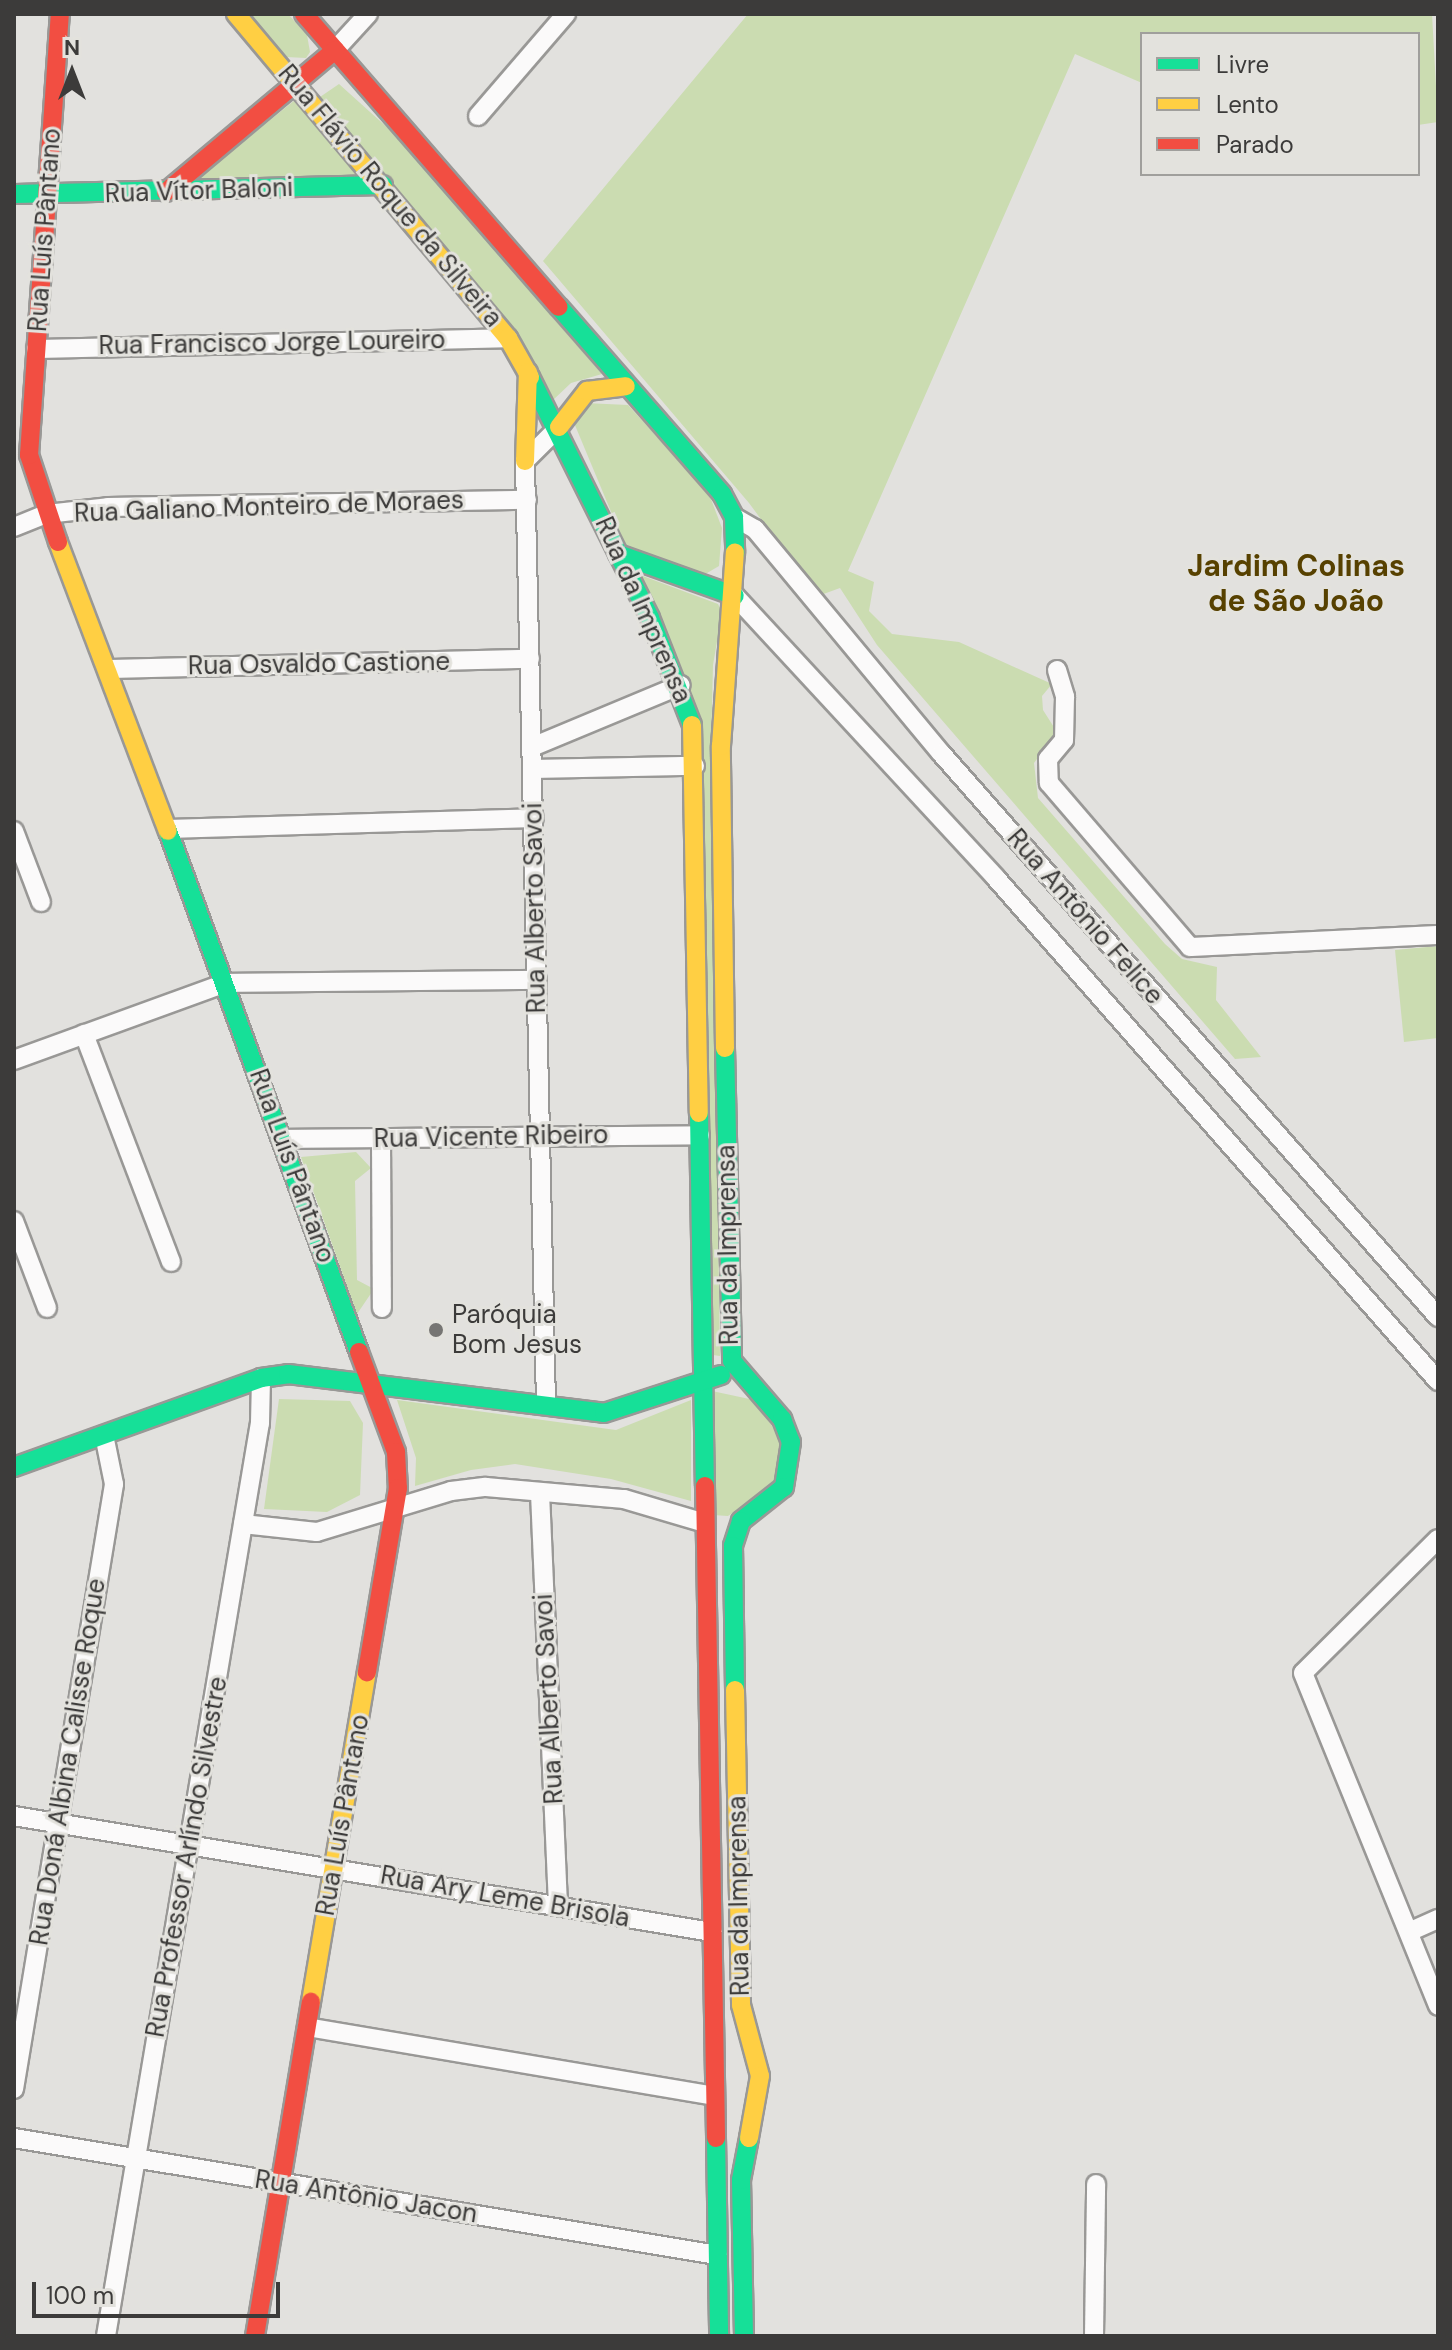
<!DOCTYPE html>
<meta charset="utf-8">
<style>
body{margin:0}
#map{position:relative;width:1452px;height:2350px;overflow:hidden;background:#e2e1de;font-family:"DM Sans",sans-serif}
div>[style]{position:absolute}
.green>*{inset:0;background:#cbdcb1}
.roads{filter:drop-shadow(2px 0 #999896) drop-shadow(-2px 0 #999896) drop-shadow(0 2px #999896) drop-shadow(0 -2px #999896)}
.street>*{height:18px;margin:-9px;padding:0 9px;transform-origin:9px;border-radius:9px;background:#fbfafa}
.fast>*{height:18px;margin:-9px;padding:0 9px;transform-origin:9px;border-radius:9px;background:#16e098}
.slow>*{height:18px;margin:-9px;padding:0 9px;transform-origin:9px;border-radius:9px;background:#ffcf43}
.jam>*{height:18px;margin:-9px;padding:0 9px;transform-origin:9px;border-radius:9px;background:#f24e42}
.dots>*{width:22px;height:22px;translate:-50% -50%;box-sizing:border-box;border:4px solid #e3e2dd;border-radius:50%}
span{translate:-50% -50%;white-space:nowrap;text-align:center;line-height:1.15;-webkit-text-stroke:6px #e3e2dd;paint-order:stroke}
.street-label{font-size:26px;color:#3c3b3a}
.poi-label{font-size:26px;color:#3c3b3a}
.left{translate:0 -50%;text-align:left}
.quarter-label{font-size:30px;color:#574100;font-weight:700}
.frame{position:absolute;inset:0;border:16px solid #3c3b3a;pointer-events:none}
.legend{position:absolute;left:1140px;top:32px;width:280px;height:144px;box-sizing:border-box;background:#e3e2dd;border:2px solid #a09f9c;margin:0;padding:10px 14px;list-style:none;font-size:24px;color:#3c3b3a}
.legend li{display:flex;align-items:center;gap:16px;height:40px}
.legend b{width:40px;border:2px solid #a09f9c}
.north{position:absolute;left:32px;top:32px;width:80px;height:80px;-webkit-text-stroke:6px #e3e2dd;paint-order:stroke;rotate:0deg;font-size:22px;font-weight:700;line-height:32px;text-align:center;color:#3c3b3a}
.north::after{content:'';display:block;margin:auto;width:28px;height:36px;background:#3c3b3a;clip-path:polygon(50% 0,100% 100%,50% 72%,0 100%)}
.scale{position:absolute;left:32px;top:2282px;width:248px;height:36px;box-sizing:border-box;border:4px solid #3c3b3a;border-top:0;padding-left:10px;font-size:24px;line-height:28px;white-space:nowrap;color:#3c3b3a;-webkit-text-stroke:6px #e3e2dd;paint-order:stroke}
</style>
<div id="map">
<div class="green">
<div style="clip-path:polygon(243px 14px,288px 14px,307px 35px,310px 52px,306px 58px,286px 57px)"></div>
<div style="clip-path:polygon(748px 14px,1432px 14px,1438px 122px,1418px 125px,1418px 34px,1142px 34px,1142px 83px,1075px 54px,848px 571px,874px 582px,869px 611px,892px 634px,959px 642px,1052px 684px,1042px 696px,1043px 710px,1057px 732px,1034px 763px,1038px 798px,1165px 944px,1182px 959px,1217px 967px,1216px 1000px,1261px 1057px,1235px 1059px,877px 645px,840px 588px,818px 596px,749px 503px,543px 261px)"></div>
<div style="clip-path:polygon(339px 84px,390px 130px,602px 374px,571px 383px,552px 401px,320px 97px)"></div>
<div style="clip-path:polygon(295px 100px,366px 179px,192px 183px)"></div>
<div style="clip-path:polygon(585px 403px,628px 405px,709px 494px,722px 528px,719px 566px,702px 576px,627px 550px,572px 418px)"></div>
<div style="clip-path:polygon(640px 575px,718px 604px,722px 612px,713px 665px,711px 750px,720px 1356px,713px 1355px,701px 741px)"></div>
<div style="clip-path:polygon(1438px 946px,1438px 1038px,1404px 1042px,1395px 950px)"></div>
<div style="clip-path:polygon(356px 1152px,371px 1168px,355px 1181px,357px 1280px,374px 1289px,357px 1314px,301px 1157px)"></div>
<div style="clip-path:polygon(712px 1391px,754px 1400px,781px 1439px,776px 1483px,728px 1516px,713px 1515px)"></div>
<div style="clip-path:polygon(279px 1399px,350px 1401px,363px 1423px,360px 1495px,327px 1512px,264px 1509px)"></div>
<div style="clip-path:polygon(397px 1400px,616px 1430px,691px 1400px,691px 1501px,611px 1479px,515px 1464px,471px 1470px,415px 1486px,416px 1458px)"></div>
</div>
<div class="roads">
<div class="street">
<div style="left:335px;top:50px;width:49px;rotate:-47.5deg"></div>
<div style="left:478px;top:116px;width:135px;rotate:-49.2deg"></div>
<div style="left:36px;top:349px;width:472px;rotate:-1.3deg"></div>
<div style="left:734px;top:517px;width:24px;rotate:30deg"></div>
<div style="left:755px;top:529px;width:291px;rotate:50.3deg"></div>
<div style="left:941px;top:753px;width:752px;rotate:48.61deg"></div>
<div style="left:14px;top:527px;width:35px;rotate:-22deg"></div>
<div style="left:47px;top:514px;width:61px;rotate:-6.5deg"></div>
<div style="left:108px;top:507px;width:419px;rotate:-1deg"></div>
<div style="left:735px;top:596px;width:383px;rotate:47.2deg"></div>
<div style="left:995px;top:877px;width:671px;rotate:48.69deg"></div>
<div style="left:109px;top:669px;width:421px;rotate:-1.4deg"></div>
<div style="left:1057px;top:670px;width:28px;rotate:73deg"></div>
<div style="left:1065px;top:697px;width:43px;rotate:91.3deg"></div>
<div style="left:1064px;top:740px;width:25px;rotate:130deg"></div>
<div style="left:1048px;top:759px;width:24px;rotate:88deg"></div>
<div style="left:1049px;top:783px;width:216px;rotate:49.3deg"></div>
<div style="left:1190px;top:947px;width:248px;rotate:-2.8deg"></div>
<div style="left:532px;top:747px;width:161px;rotate:-22.6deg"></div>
<div style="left:532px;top:769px;width:163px;rotate:-1.1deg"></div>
<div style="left:168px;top:829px;width:366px;rotate:-1.7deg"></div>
<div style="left:14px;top:831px;width:76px;rotate:69.2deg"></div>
<div style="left:84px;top:1034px;width:244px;rotate:69.1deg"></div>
<div style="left:14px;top:1060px;width:225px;rotate:-20deg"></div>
<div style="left:225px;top:983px;width:312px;rotate:-0.6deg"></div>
<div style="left:381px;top:1138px;width:170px;rotate:89.7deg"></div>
<div style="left:283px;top:1139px;width:417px;rotate:-0.5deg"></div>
<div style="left:14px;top:1221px;width:93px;rotate:69.2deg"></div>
<div style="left:546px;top:1404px;width:943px;rotate:-91.28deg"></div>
<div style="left:525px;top:461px;width:48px;rotate:-45deg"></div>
<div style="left:540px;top:1493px;width:413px;rotate:87.5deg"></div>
<div style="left:243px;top:1524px;width:74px;rotate:6.2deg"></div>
<div style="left:317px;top:1532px;width:140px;rotate:-17deg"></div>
<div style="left:451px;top:1491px;width:35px;rotate:-7deg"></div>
<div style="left:486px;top:1487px;width:139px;rotate:5deg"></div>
<div style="left:624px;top:1499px;width:84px;rotate:16.5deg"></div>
<div style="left:1438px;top:1539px;width:190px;rotate:135.2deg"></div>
<div style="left:1303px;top:1673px;width:359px;rotate:67.9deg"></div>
<div style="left:14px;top:1816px;width:708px;rotate:9.44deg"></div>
<div style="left:1411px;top:1931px;width:30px;rotate:-24deg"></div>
<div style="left:307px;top:2027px;width:413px;rotate:9.6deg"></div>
<div style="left:14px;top:2089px;width:613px;rotate:-80.61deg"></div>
<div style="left:114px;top:1484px;width:50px;rotate:-101.5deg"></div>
<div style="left:14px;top:2138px;width:713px;rotate:9.45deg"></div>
<div style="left:106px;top:2336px;width:926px;rotate:-80.43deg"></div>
<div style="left:260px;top:1423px;width:45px;rotate:-88.7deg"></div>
<div style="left:1094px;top:2336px;width:152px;rotate:-89.2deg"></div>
</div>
<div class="fast">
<div style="left:14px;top:194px;width:369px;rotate:-1.4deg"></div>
<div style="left:559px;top:307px;width:248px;rotate:48.9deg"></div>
<div style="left:722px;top:494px;width:26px;rotate:62deg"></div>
<div style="left:734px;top:517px;width:36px;rotate:88deg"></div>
<div style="left:530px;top:377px;width:269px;rotate:63.5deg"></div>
<div style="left:650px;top:618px;width:115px;rotate:68.6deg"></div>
<div style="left:618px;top:554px;width:124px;rotate:19.7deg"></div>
<div style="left:168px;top:831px;width:555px;rotate:69.87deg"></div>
<div style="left:725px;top:1048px;width:313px;rotate:88.7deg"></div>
<div style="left:732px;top:1361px;width:77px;rotate:49.2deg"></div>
<div style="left:782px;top:1419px;width:25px;rotate:69deg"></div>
<div style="left:791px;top:1442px;width:46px;rotate:98.8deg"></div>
<div style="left:784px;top:1487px;width:55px;rotate:141.7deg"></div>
<div style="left:741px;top:1521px;width:26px;rotate:108deg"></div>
<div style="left:733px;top:1546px;width:144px;rotate:89.2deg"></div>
<div style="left:699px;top:1113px;width:373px;rotate:89.1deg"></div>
<div style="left:14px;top:1467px;width:263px;rotate:-19.8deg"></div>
<div style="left:261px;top:1378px;width:27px;rotate:-8deg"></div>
<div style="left:288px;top:1374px;width:318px;rotate:7deg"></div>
<div style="left:604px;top:1413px;width:123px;rotate:-18deg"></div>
<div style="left:716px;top:2138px;width:198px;rotate:89.1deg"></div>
<div style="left:744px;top:2336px;width:156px;rotate:-91.1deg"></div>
<div style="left:741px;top:2180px;width:43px;rotate:-79.2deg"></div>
</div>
<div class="slow">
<div style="left:236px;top:14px;width:423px;rotate:50deg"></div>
<div style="left:508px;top:338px;width:45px;rotate:60.6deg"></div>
<div style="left:559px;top:427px;width:46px;rotate:-52.1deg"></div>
<div style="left:587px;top:391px;width:39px;rotate:-7deg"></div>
<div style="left:525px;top:461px;width:89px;rotate:-88.1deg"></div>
<div style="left:58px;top:542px;width:309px;rotate:69.2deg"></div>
<div style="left:692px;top:725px;width:388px;rotate:89deg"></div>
<div style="left:725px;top:1048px;width:302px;rotate:-90.8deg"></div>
<div style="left:721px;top:746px;width:194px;rotate:-85.9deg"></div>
<div style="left:735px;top:1690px;width:315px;rotate:88.9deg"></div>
<div style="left:741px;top:2005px;width:73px;rotate:75deg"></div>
<div style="left:760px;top:2076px;width:63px;rotate:100.1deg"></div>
<div style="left:311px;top:2002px;width:335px;rotate:-80.4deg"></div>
</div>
<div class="jam">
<div style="left:304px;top:14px;width:388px;rotate:49deg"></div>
<div style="left:166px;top:192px;width:221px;rotate:-40deg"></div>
<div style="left:58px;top:542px;width:92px;rotate:-108.4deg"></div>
<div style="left:29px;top:455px;width:442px;rotate:-86deg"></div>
<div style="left:359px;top:1352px;width:107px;rotate:69.7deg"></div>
<div style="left:396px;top:1452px;width:36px;rotate:87deg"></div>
<div style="left:398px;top:1488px;width:187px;rotate:99.6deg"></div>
<div style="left:705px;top:1486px;width:652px;rotate:89.03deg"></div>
<div style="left:255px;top:2336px;width:339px;rotate:-80.5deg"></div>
</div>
</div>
<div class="dots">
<div style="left:436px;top:1330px;background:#767573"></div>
</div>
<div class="street-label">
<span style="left:199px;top:191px;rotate:-2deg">Rua Vítor Baloni</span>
<span style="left:390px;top:196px;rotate:50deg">Rua Flávio Roque da Silveira</span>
<span style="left:45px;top:230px;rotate:-86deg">Rua Luís Pântano</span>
<span style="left:272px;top:343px;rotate:-1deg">Rua Francisco Jorge Loureiro</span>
<span style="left:269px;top:507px;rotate:-2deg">Rua Galiano Monteiro de Moraes</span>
<span style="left:643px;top:610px;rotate:66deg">Rua da Imprensa</span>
<span style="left:319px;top:664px;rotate:-1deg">Rua Osvaldo Castione</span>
<span style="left:535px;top:908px;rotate:-91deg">Rua Alberto Savoi</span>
<span style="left:1085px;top:917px;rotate:49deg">Rua Antônio Felice</span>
<span style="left:491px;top:1137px;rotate:-1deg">Rua Vicente Ribeiro</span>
<span style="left:292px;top:1166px;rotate:70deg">Rua Luís Pântano</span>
<span style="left:728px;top:1245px;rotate:-91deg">Rua da Imprensa</span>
<span style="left:549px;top:1699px;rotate:-93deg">Rua Alberto Savoi</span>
<span style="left:68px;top:1762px;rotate:-81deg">Rua Doná Albina Calisse Roque</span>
<span style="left:343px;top:1815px;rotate:-80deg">Rua Luís Pântano</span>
<span style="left:187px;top:1857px;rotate:-80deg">Rua Professor Arlíndo Silvestre</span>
<span style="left:739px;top:1896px;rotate:-91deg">Rua da Imprensa</span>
<span style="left:505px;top:1897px;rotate:10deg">Rua Ary Leme Brisola</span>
<span style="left:366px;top:2197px;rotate:9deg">Rua Antônio Jacon</span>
</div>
<div class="poi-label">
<span class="left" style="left:452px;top:1330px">Paróquia<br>Bom Jesus</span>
</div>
<div class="quarter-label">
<span style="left:1296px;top:583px">Jardim Colinas<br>de São João</span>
</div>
<div class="frame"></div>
<ul class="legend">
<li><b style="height:10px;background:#16e098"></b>Livre</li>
<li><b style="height:10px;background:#ffcf43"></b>Lento</li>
<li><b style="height:10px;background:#f24e42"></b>Parado</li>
</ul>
<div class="north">N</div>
<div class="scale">100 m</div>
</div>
